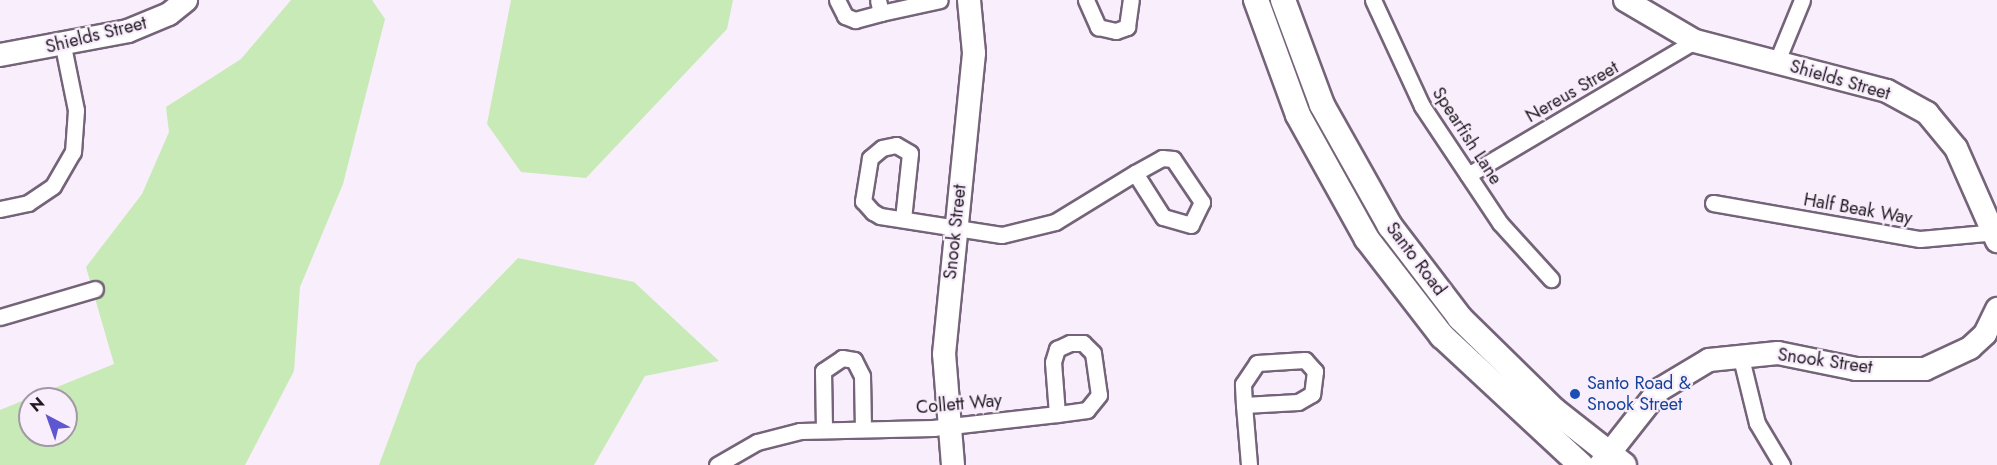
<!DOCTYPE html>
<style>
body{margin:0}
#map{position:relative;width:1997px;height:465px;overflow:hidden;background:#f9eefc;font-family:Jost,sans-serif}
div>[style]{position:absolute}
.green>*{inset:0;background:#c8eab6}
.roads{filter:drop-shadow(2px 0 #756479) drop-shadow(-2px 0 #756479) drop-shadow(0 2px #756479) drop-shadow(0 -2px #756479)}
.street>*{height:15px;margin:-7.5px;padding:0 7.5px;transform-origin:7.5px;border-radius:7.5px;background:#fff}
.secondary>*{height:22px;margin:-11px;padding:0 11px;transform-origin:11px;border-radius:11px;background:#fff}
.primary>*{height:24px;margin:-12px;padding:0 12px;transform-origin:12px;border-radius:12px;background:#fff}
.dots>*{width:16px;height:16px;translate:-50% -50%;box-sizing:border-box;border:3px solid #f9eefc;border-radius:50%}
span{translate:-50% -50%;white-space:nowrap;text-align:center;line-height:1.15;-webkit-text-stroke:4.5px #f9eefc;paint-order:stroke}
.street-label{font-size:18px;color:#201922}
.transit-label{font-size:18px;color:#164399}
.left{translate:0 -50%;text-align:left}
.north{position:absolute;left:18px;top:387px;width:60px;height:60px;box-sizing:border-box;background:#f9eefc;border:2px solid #a299a5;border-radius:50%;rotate:319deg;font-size:16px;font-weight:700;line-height:24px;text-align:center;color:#201922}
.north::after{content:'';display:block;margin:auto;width:21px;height:27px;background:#5e57cf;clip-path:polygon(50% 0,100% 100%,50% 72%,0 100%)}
</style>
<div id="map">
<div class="green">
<div style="clip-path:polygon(evenodd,291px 0,372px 0,385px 19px,343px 184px,300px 287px,294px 371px,245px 465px,0 465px,0 410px,114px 364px,86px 267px,142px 194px,169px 132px,166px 107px,241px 59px,291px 0,30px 399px,66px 399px,66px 435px,30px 435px,30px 399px)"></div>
<div style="clip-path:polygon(511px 0,733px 0,727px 29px,586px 178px,521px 172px,487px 124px)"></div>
<div style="clip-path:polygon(518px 258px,634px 282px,719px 361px,645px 376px,594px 465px,379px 465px,417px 363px)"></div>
</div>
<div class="roads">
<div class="street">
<div style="left:837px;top:0;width:18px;rotate:63deg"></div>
<div style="left:845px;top:16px;width:11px;rotate:22deg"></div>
<div style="left:855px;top:20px;width:27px;rotate:-15deg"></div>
<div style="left:881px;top:13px;width:13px;rotate:-103deg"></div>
<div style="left:1086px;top:0;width:30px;rotate:66deg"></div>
<div style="left:1098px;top:27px;width:18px;rotate:13deg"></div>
<div style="left:1116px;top:31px;width:12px;rotate:-20deg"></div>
<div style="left:1127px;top:27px;width:27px;rotate:-82deg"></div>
<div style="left:1373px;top:0;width:117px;rotate:65.2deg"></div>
<div style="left:1422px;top:106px;width:141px;rotate:56.3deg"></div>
<div style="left:1500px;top:223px;width:76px;rotate:47.7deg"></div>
<div style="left:881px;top:13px;width:60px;rotate:-12.4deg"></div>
<div style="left:1777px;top:61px;width:66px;rotate:-67.7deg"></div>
<div style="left:1162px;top:158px;width:11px;rotate:5deg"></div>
<div style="left:1173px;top:159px;width:52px;rotate:56deg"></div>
<div style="left:1202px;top:202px;width:25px;rotate:116deg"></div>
<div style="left:1191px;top:225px;width:29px;rotate:-164deg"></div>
<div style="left:1163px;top:217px;width:52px;rotate:-122.5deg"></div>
<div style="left:1135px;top:173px;width:31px;rotate:-29deg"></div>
<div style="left:1468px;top:175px;width:264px;rotate:-30.6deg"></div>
<div style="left:1713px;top:203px;width:210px;rotate:9.9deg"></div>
<div style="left:1920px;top:239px;width:77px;rotate:-5.2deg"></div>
<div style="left:0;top:209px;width:29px;rotate:-12deg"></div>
<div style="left:28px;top:203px;width:30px;rotate:-34deg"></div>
<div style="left:53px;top:186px;width:39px;rotate:-60deg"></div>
<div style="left:73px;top:152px;width:42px;rotate:-85.9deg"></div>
<div style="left:76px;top:110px;width:65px;rotate:-101.5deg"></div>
<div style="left:903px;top:219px;width:66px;rotate:-83.9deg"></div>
<div style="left:910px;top:153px;width:16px;rotate:-150deg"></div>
<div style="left:896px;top:145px;width:14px;rotate:168deg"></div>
<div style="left:882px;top:148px;width:16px;rotate:140deg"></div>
<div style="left:870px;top:158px;width:44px;rotate:99.2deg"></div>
<div style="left:863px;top:201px;width:15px;rotate:48deg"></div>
<div style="left:873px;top:212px;width:8px;rotate:30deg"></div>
<div style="left:880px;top:216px;width:123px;rotate:8.9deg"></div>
<div style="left:1002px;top:235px;width:55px;rotate:-13.8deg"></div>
<div style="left:1055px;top:222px;width:94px;rotate:-31.5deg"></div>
<div style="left:0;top:317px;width:99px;rotate:-16.4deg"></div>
<div style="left:1070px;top:343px;width:13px"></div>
<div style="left:1083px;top:343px;width:14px;rotate:45deg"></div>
<div style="left:1093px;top:353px;width:42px;rotate:81.9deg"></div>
<div style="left:1099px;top:395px;width:19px;rotate:129deg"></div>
<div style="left:1087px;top:410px;width:30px;rotate:172deg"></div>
<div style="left:1057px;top:414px;width:52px;rotate:-94.4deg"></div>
<div style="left:1053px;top:362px;width:14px;rotate:-73deg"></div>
<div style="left:1057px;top:349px;width:14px;rotate:-25deg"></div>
<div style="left:1740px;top:354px;width:71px;rotate:76.2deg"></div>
<div style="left:1757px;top:423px;width:49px;rotate:59.2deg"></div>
<div style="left:1305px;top:360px;width:15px;rotate:48deg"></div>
<div style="left:1315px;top:371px;width:23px;rotate:97deg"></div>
<div style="left:1312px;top:394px;width:16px;rotate:150deg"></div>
<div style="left:1298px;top:402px;width:54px;rotate:176.8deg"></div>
<div style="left:1244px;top:405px;width:21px;rotate:-93deg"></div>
<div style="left:1243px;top:384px;width:25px;rotate:-56deg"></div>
<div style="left:1257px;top:363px;width:48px;rotate:-3.6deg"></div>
<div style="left:1244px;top:405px;width:60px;rotate:85.2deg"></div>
<div style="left:824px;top:428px;width:57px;rotate:-91deg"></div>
<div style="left:823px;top:371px;width:23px;rotate:-34deg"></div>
<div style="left:842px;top:358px;width:12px;rotate:9deg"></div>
<div style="left:854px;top:360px;width:18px;rotate:63deg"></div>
<div style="left:862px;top:376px;width:52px;rotate:88.9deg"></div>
<div style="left:717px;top:465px;width:46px;rotate:-29.9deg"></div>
<div style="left:757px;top:442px;width:44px;rotate:-14.3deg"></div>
<div style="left:800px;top:431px;width:133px;rotate:-1.3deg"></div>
<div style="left:933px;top:428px;width:125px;rotate:-6.4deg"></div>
</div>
<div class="secondary">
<div style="left:1625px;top:0;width:81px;rotate:30.4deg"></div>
<div style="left:1695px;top:41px;width:198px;rotate:14.6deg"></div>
<div style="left:1887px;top:91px;width:46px;rotate:28.8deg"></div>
<div style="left:1927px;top:113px;width:45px;rotate:50.4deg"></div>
<div style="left:1956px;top:148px;width:102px;rotate:66.2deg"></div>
<div style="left:0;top:55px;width:130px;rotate:-10.6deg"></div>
<div style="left:128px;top:31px;width:44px;rotate:-22.5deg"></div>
<div style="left:169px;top:14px;width:22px;rotate:-39deg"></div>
<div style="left:953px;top:465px;width:111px;rotate:-94.6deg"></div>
<div style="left:944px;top:354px;width:302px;rotate:-84.3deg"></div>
<div style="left:974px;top:53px;width:53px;rotate:-95.4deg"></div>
<div style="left:1600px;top:465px;width:95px;rotate:-51.8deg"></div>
<div style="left:1659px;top:390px;width:58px;rotate:-31deg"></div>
<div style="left:1709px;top:360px;width:69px;rotate:-5.8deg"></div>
<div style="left:1778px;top:353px;width:80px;rotate:11.6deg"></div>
<div style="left:1856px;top:369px;width:69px"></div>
<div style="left:1925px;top:369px;width:50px;rotate:-25deg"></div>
<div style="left:1970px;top:348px;width:21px;rotate:-43deg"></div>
<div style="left:1985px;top:334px;width:28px;rotate:-64deg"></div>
</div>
<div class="primary">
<div style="left:1256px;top:0;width:122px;rotate:69.9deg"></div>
<div style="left:1298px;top:115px;width:142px;rotate:60.9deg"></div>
<div style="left:1367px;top:239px;width:123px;rotate:52.3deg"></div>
<div style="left:1442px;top:336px;width:190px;rotate:42.9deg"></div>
<div style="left:1283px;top:0;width:112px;rotate:69.6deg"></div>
<div style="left:1322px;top:105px;width:139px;rotate:60.7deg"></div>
<div style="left:1390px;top:226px;width:116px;rotate:52.7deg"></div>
<div style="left:1460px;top:318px;width:132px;rotate:44.4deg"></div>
<div style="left:1554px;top:410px;width:89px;rotate:38.2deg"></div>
</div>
</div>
<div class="dots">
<div style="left:1575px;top:394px;background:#1a4fb4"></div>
</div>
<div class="street-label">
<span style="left:96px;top:35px;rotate:-14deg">Shields Street</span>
<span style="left:1840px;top:80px;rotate:16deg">Shields Street</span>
<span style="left:1572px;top:92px;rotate:-30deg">Nereus Street</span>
<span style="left:1467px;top:136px;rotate:57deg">Spearfish Lane</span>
<span style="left:1858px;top:209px;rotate:10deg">Half Beak Way</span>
<span style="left:955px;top:232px;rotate:-84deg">Snook Street</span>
<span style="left:1416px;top:259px;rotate:53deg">Santo Road</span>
<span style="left:1825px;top:361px;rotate:8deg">Snook Street</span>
<span style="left:959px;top:404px;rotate:-5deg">Collett Way</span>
</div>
<div class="transit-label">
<span class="left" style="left:1587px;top:394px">Santo Road &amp;<br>Snook Street</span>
</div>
<div class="north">N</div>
</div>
